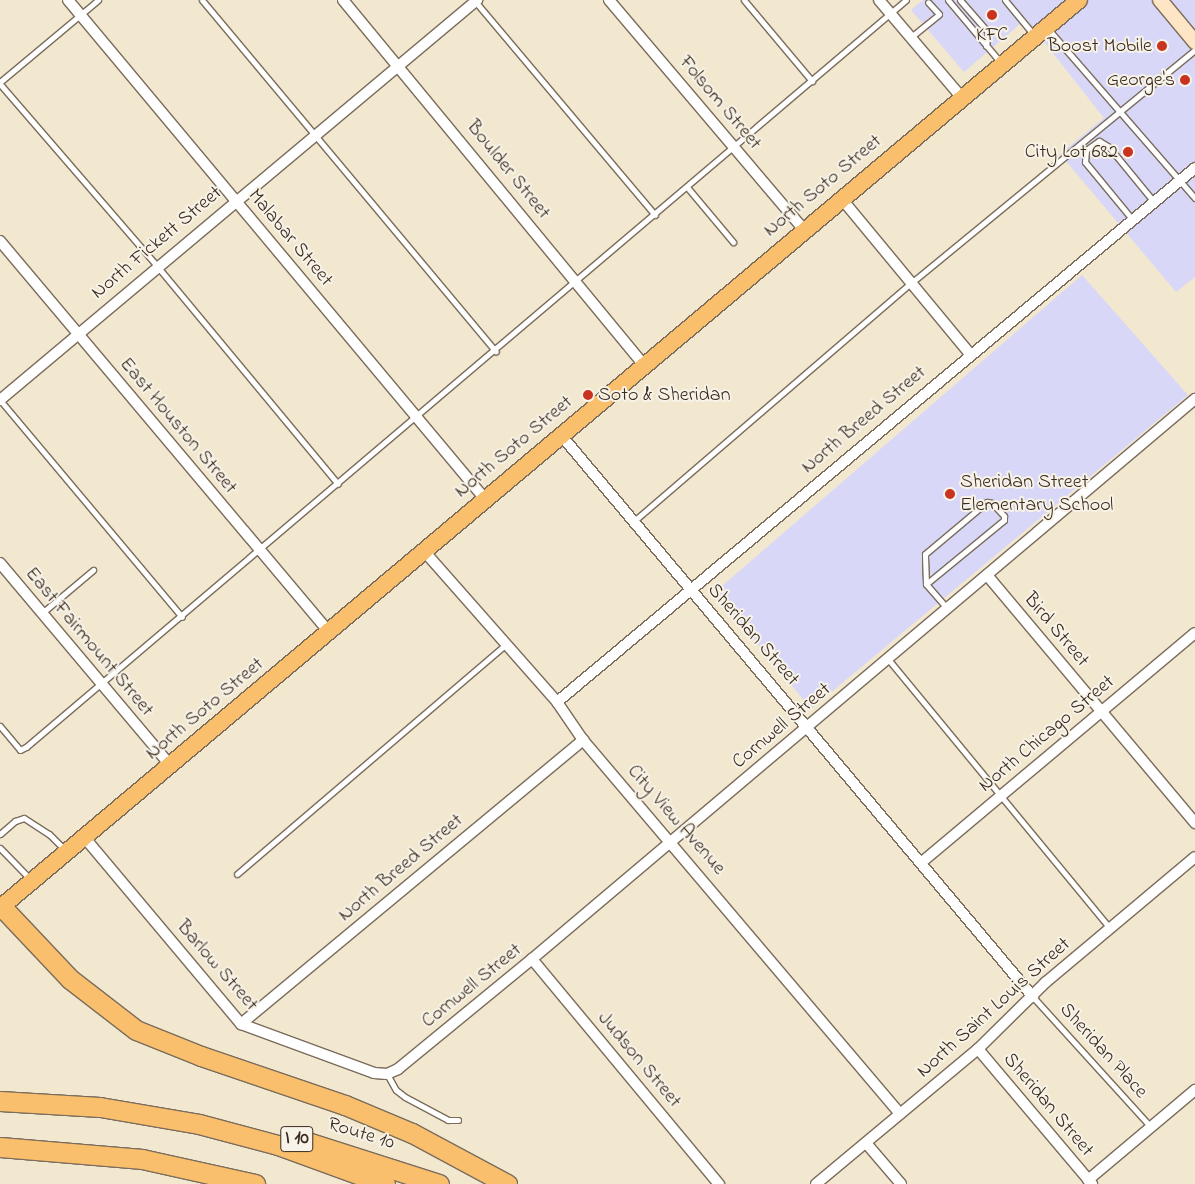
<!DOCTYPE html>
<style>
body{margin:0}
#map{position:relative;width:1195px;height:1184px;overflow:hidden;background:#f2e7cf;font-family:"Indie Flower",sans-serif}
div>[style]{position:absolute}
.built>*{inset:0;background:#d8d7f8}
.roads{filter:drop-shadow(1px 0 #7b6c5c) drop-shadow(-1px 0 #7b6c5c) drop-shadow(0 1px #7b6c5c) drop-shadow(0 -1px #7b6c5c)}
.lane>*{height:5px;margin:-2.5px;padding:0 2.5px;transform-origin:2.5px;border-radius:2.5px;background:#fff}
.street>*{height:10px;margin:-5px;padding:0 5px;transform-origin:5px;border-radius:5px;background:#fff}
.secondary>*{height:14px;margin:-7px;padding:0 7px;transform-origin:7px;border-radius:7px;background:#fde5c5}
.primary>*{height:16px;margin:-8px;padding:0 8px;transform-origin:8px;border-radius:8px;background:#f9bf6d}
.highway>*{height:19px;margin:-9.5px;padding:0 9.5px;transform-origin:9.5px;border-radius:9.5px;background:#f9bf6d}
.dots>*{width:14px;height:14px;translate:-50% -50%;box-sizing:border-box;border:2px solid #f7f3e8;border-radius:50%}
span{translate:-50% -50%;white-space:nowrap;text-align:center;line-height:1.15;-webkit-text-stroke:4px #f7f3e8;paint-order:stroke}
.shield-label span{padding:1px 4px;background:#f7f3e8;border:1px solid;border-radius:4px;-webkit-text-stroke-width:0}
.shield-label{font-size:19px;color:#3b2a1e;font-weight:700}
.poi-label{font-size:20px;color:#3b2a1e}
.right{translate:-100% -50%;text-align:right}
.left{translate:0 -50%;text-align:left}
.street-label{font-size:20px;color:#3b2a1e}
</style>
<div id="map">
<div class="built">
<div style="clip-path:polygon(923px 0,1195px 0,1195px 277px,1176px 292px,1060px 154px,1104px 118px,1026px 19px,964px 72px,911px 10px)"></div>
<div style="clip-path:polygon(1082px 275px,1188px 395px,811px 709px,715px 592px)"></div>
</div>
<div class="roads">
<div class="lane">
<div style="left:202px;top:0;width:458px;rotate:50.1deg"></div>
<div style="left:474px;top:0;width:281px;rotate:49.9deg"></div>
<div style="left:744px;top:0;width:106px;rotate:50deg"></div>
<div style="left:948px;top:0;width:82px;rotate:49.9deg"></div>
<div style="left:960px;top:0;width:43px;rotate:48.8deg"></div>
<div style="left:988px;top:32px;width:14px;rotate:98deg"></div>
<div style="left:1005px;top:0;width:44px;rotate:50.5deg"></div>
<div style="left:1048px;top:29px;width:224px;rotate:49deg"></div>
<div style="left:911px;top:37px;width:36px;rotate:-39deg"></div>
<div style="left:939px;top:14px;width:16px;rotate:-133deg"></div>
<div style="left:0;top:82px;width:128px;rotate:-39.9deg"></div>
<div style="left:0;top:84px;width:240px;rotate:49.2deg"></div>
<div style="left:157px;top:266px;width:283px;rotate:50.3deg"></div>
<div style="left:687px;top:187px;width:72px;rotate:50.1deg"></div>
<div style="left:1132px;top:219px;width:74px;rotate:-129.5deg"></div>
<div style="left:1085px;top:162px;width:12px;rotate:-85deg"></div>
<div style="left:1086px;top:150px;width:16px;rotate:-35deg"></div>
<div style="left:1099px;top:141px;width:12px;rotate:31deg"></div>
<div style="left:1109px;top:147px;width:71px;rotate:50.7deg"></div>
<div style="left:0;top:400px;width:283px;rotate:50deg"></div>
<div style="left:634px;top:521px;width:365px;rotate:-40.7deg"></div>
<div style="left:911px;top:283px;width:367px;rotate:-39.4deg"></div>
<div style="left:926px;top:584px;width:30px;rotate:-92deg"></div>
<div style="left:925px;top:554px;width:81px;rotate:-40deg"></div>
<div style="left:987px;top:502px;width:5px;rotate:11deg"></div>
<div style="left:992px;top:503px;width:18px;rotate:47deg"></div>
<div style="left:1004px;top:516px;width:4px;rotate:90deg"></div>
<div style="left:1004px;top:520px;width:101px;rotate:140.6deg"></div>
<div style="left:926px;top:584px;width:32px;rotate:49deg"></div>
<div style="left:42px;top:613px;width:67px;rotate:-40.1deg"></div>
<div style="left:888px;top:659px;width:349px;rotate:50.5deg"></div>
<div style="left:0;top:726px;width:31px;rotate:50deg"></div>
<div style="left:20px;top:750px;width:7px;rotate:-27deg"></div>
<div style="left:26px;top:747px;width:1154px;rotate:-40.33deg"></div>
<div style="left:0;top:834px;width:20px;rotate:-41deg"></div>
<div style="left:15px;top:821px;width:9px;rotate:-18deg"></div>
<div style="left:24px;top:818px;width:30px;rotate:33deg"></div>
<div style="left:49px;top:834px;width:23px;rotate:45deg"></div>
<div style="left:0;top:848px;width:45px;rotate:45.9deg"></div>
<div style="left:237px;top:874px;width:354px;rotate:-40.5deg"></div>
<div style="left:1033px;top:997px;width:174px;rotate:47.8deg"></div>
<div style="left:387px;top:1074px;width:18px;rotate:61deg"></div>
<div style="left:396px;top:1090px;width:11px;rotate:38deg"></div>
<div style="left:405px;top:1097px;width:49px;rotate:28.1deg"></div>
<div style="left:448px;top:1120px;width:10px"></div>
</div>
<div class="street">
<div style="left:68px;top:0;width:650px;rotate:50.12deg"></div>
<div style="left:343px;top:0;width:472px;rotate:50.5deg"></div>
<div style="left:609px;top:0;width:302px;rotate:49.7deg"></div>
<div style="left:879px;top:0;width:128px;rotate:49.7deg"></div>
<div style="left:841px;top:198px;width:202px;rotate:50.4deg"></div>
<div style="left:0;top:241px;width:511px;rotate:49.92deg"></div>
<div style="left:0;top:400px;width:623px;rotate:-39.98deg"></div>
<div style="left:561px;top:435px;width:734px;rotate:49.97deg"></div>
<div style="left:424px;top:551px;width:201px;rotate:48.6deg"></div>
<div style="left:557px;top:702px;width:46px;rotate:55.6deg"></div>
<div style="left:583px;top:740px;width:490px;rotate:49.7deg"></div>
<div style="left:0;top:563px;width:265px;rotate:49.9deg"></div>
<div style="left:987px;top:575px;width:324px;rotate:50deg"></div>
<div style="left:557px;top:702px;width:832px;rotate:-39.93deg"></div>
<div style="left:85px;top:838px;width:243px;rotate:50deg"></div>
<div style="left:241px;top:1024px;width:142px;rotate:20.2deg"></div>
<div style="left:374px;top:1073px;width:13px;rotate:4deg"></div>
<div style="left:387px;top:1074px;width:12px;rotate:-24deg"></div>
<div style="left:398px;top:1069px;width:173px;rotate:-39.4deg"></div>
<div style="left:532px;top:959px;width:868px;rotate:-40.19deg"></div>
<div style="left:922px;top:862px;width:356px;rotate:-40deg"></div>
<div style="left:532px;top:959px;width:293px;rotate:50.3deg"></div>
<div style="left:241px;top:1024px;width:445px;rotate:-39.7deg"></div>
<div style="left:978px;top:1049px;width:177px;rotate:49.8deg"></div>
<div style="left:866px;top:1143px;width:54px;rotate:49.5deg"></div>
<div style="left:1088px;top:1180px;width:140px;rotate:-40.1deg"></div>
<div style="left:816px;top:1184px;width:211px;rotate:-39.8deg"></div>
<div style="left:978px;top:1049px;width:95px;rotate:-44.6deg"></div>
<div style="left:1046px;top:982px;width:194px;rotate:-40deg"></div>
</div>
<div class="secondary">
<div style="left:1160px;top:0;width:55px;rotate:50.2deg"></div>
</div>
<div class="primary">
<div style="left:0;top:908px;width:1410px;rotate:-40.08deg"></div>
</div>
<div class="highway">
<div style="left:2px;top:907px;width:99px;rotate:46.6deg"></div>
<div style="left:70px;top:979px;width:83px;rotate:37.7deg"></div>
<div style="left:136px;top:1030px;width:70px;rotate:21.8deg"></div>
<div style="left:201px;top:1056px;width:152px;rotate:18.8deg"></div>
<div style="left:345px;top:1105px;width:73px;rotate:22.7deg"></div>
<div style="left:412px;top:1133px;width:108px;rotate:28.2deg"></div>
<div style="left:0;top:1101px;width:100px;rotate:3.4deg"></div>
<div style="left:100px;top:1107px;width:100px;rotate:9.7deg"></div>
<div style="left:199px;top:1124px;width:82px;rotate:14.9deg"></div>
<div style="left:278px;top:1145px;width:114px;rotate:20deg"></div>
<div style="left:298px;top:1139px;width:148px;rotate:17.7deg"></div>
<div style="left:0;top:1147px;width:143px;rotate:4.8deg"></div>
<div style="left:142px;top:1159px;width:116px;rotate:12.5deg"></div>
</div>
</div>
<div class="dots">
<div style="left:992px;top:15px;background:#c8321e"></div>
<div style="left:1162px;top:46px;background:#c8321e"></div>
<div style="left:1185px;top:80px;background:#c8321e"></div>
<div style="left:1128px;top:152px;background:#c8321e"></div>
<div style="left:588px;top:395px;background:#c8321e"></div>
<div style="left:950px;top:494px;background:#c8321e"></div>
</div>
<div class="shield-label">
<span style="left:297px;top:1139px">I 10</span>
</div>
<div class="poi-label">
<span style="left:992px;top:35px">KFC</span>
<span class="right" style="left:1152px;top:46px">Boost Mobile</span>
<span class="right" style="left:1175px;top:80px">George's</span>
<span class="right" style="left:1118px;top:152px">City Lot 682</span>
<span class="left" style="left:598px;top:395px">Soto &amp; Sheridan</span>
<span class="left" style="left:960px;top:494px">Sheridan Street<br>Elementary School</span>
</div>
<div class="street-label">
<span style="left:720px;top:103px;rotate:50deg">Folsom Street</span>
<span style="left:508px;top:170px;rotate:51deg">Boulder Street</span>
<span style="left:823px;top:186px;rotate:-40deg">North Soto Street</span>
<span style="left:290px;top:238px;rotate:50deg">Malabar Street</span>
<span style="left:157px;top:243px;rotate:-40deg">North Fickett Street</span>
<span style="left:864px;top:420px;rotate:-40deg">North Breed Street</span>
<span style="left:178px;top:426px;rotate:50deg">East Houston Street</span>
<span style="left:514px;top:447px;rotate:-40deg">North Soto Street</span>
<span style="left:1056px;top:630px;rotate:50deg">Bird Street</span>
<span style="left:753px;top:635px;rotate:49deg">Sheridan Street</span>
<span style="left:89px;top:642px;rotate:50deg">East Fairmount Street</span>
<span style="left:205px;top:709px;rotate:-40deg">North Soto Street</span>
<span style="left:782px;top:726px;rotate:-40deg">Cornwell Street</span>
<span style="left:1047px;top:734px;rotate:-40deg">North Chicago Street</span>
<span style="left:676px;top:820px;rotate:49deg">City View Avenue</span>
<span style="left:401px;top:868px;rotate:-40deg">North Breed Street</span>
<span style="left:217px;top:966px;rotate:49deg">Barlow Street</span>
<span style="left:472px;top:986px;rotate:-39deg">Cornwell Street</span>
<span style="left:994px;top:1008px;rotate:-42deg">North Saint Louis Street</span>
<span style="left:1103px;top:1051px;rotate:48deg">Sheridan Place</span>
<span style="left:639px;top:1060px;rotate:50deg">Judson Street</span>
<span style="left:1048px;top:1105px;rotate:50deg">Sheridan Street</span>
<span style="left:361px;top:1134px;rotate:17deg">Route 10</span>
</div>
</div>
